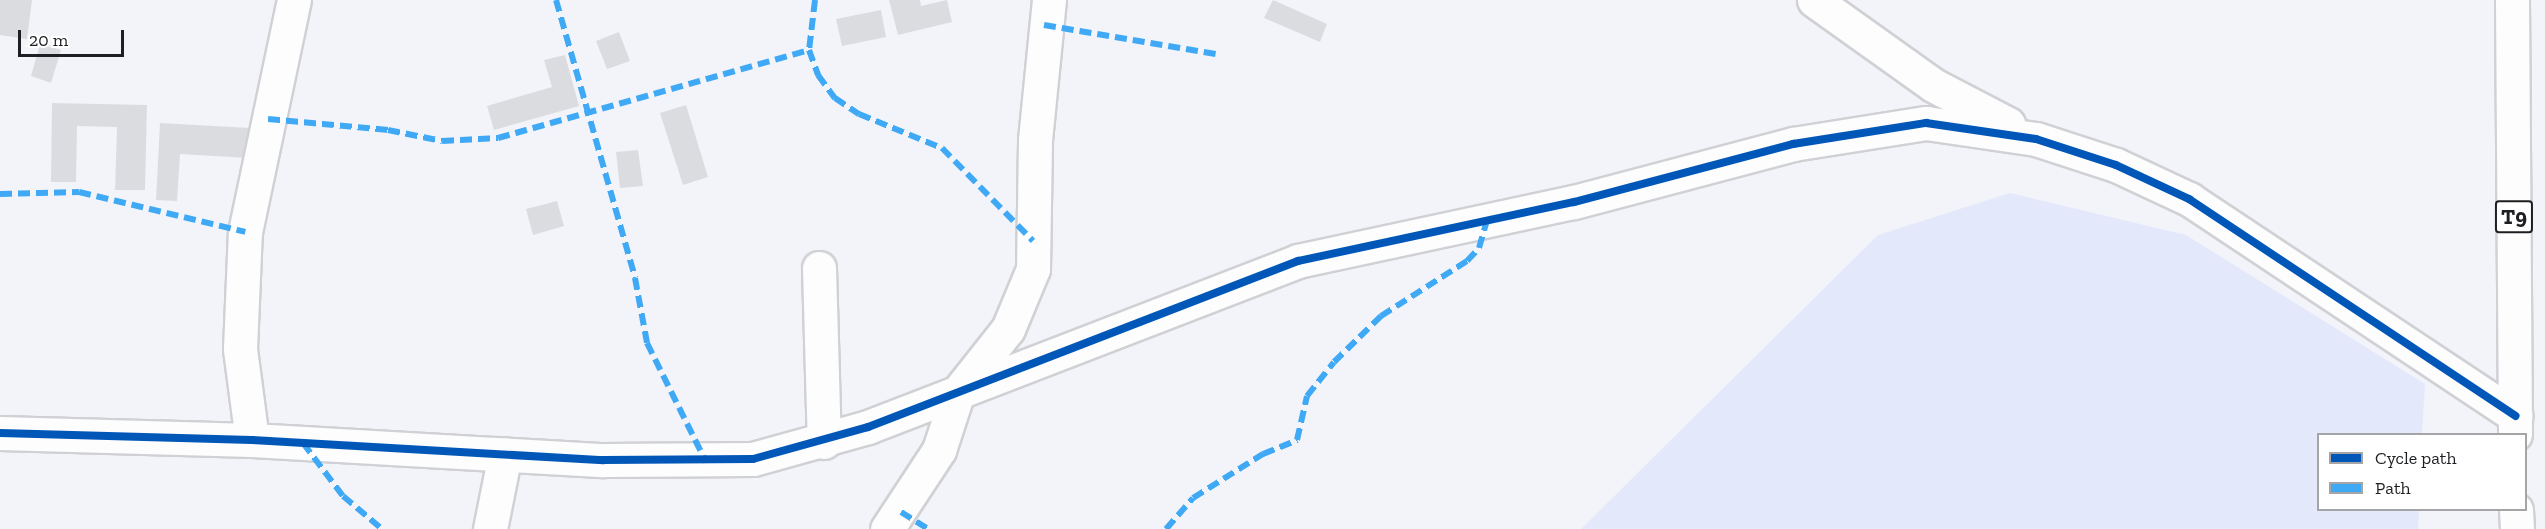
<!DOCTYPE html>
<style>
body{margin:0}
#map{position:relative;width:2545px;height:529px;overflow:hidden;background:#f3f4f9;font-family:"Zilla Slab",serif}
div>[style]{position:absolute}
.green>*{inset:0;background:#e3e9fb}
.building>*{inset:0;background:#dbdce0}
.roads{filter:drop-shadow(2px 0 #d0d1d5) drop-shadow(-2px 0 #d0d1d5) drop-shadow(0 2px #d0d1d5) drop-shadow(0 -2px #d0d1d5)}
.minor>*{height:33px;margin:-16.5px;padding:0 16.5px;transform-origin:16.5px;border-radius:16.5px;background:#fdfdfe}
.trunk>*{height:33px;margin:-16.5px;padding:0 16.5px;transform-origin:16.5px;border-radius:16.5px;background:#fdfdfe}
.quiet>*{height:6px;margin-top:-3px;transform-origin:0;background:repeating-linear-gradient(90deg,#3fa9f5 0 12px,transparent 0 18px)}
.cycleway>*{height:8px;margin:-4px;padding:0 4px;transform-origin:4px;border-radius:4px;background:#0057b8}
span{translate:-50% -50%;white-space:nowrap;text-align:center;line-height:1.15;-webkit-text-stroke:5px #fff;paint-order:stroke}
.shield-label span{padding:2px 4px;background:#fff;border:2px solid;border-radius:4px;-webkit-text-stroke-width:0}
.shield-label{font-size:22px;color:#1e1f22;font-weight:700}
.legend{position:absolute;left:2317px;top:433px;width:210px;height:78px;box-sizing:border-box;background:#fff;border:2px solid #a5a5a7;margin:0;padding:8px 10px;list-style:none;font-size:18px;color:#1e1f22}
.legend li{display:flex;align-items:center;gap:12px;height:30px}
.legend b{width:30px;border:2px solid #a5a5a7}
.scale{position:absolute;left:18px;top:30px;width:106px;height:27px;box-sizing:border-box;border:3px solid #1e1f22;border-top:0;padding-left:8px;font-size:18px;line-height:21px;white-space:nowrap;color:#1e1f22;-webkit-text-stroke:4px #fff;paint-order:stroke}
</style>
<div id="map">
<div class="green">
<div style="clip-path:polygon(2010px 193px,2186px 235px,2425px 384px,2422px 434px,2318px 434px,2318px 510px,2419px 510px,2418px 529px,1581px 529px,1878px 235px)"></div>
</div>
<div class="building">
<div style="clip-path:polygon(0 0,32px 0,27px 39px,0 35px)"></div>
<div style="clip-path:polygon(889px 0,920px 0,921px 6px,947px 0,952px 22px,898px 35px)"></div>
<div style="clip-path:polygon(1273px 0,1327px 24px,1320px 42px,1264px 18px)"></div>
<div style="clip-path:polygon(881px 10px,886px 37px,842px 46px,836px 19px)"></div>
<div style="clip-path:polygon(619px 32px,630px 61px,607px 69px,596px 41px)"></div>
<div style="clip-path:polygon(40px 44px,61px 50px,51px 83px,31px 76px)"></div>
<div style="clip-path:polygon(565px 55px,579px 106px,494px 130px,487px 106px,552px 87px,544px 60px)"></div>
<div style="clip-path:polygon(52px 103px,147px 105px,145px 190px,115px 190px,117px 127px,77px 126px,76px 182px,51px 182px)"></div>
<div style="clip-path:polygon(686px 105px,708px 177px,683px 185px,660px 113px)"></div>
<div style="clip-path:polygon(160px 123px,250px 128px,248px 158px,180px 154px,177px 201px,156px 200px)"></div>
<div style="clip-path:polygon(638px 150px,643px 186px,620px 188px,616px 152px)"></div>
<div style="clip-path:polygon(557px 201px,564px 226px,533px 235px,526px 209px)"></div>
</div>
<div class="roads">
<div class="minor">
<div style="left:1814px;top:0;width:146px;rotate:35.5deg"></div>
<div style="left:1933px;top:85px;width:85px;rotate:27.5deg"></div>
<div style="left:819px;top:268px;width:174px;rotate:88.4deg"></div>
<div style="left:0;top:433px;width:252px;rotate:1.6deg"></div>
<div style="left:252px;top:440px;width:352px;rotate:3.3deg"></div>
<div style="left:603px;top:460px;width:150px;rotate:-0.4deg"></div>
<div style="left:753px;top:459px;width:119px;rotate:-15.5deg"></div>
<div style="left:868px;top:427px;width:461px;rotate:-21.1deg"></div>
<div style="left:1298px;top:261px;width:282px;rotate:-12.1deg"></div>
<div style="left:1574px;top:202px;width:227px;rotate:-14.8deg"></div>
<div style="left:1793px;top:144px;width:135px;rotate:-9deg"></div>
<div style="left:1926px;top:123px;width:111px;rotate:8.3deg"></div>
<div style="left:2036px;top:139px;width:84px;rotate:18deg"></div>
<div style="left:2116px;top:165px;width:81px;rotate:25deg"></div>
<div style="left:2189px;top:199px;width:392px;rotate:33.6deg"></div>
<div style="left:252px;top:440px;width:92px;rotate:-97.5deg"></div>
<div style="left:240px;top:349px;width:117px;rotate:-87.6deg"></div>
<div style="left:245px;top:232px;width:237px;rotate:-78.1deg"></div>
<div style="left:490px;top:529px;width:76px;rotate:-78.7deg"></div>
<div style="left:887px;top:529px;width:95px;rotate:-56.6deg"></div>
<div style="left:939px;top:450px;width:61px;rotate:-71.9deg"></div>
<div style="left:958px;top:392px;width:80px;rotate:-51.6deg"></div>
<div style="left:1008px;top:329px;width:65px;rotate:-67.4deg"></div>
<div style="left:1033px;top:269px;width:129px;rotate:-89.1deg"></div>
<div style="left:1035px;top:140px;width:141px;rotate:-84.3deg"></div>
</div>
<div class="trunk">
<div style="left:2512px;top:0;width:434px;rotate:89.6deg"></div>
<div style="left:2516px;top:510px;width:19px;rotate:87deg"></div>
</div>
</div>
<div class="quiet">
<div style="left:556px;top:0;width:289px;rotate:74.1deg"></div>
<div style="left:635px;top:278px;width:66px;rotate:79.5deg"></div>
<div style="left:647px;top:343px;width:133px;rotate:63.6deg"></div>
<div style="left:815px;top:0;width:50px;rotate:96.8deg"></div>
<div style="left:809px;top:50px;width:27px;rotate:70deg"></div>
<div style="left:818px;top:75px;width:29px;rotate:54deg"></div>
<div style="left:835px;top:98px;width:29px;rotate:34deg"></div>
<div style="left:859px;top:114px;width:90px;rotate:22.3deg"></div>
<div style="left:942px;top:148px;width:130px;rotate:45.6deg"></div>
<div style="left:1044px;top:25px;width:180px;rotate:9.6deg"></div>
<div style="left:268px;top:119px;width:121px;rotate:5.2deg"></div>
<div style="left:388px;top:130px;width:55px;rotate:11.5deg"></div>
<div style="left:442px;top:141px;width:56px;rotate:-3.1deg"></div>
<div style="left:498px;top:138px;width:323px;rotate:-15.8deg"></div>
<div style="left:0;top:194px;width:79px;rotate:-1.5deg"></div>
<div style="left:79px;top:192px;width:171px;rotate:13.5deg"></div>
<div style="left:303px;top:443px;width:66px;rotate:53deg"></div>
<div style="left:343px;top:496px;width:51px;rotate:40.2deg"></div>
<div style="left:901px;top:512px;width:32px;rotate:32deg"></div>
<div style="left:1166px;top:529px;width:41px;rotate:-48.9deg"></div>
<div style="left:1193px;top:498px;width:83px;rotate:-32.2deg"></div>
<div style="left:1263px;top:454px;width:37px;rotate:-22deg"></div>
<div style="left:1297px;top:440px;width:45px;rotate:-77.2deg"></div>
<div style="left:1307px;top:396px;width:43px;rotate:-51.5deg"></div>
<div style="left:1334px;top:362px;width:66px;rotate:-44.4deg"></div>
<div style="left:1381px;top:316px;width:102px;rotate:-32.6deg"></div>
<div style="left:1467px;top:261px;width:18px;rotate:-47deg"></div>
<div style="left:1479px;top:248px;width:29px;rotate:-74deg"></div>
</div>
<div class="cycleway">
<div style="left:0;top:433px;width:252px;rotate:1.6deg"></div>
<div style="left:252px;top:440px;width:352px;rotate:3.3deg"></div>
<div style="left:603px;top:460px;width:150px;rotate:-0.4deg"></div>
<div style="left:753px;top:459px;width:119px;rotate:-15.5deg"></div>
<div style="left:868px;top:427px;width:461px;rotate:-21.1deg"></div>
<div style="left:1298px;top:261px;width:282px;rotate:-12.1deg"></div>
<div style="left:1574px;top:202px;width:227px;rotate:-14.8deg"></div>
<div style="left:1793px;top:144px;width:135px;rotate:-9deg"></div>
<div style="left:1926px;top:123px;width:111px;rotate:8.3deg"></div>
<div style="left:2036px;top:139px;width:84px;rotate:18deg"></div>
<div style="left:2116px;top:165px;width:81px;rotate:25deg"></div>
<div style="left:2189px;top:199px;width:392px;rotate:33.6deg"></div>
</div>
<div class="shield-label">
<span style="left:2514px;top:217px">T9</span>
</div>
<ul class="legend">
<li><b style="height:8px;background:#0057b8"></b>Cycle path</li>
<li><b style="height:8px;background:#3fa9f5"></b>Path</li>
</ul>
<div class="scale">20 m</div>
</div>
